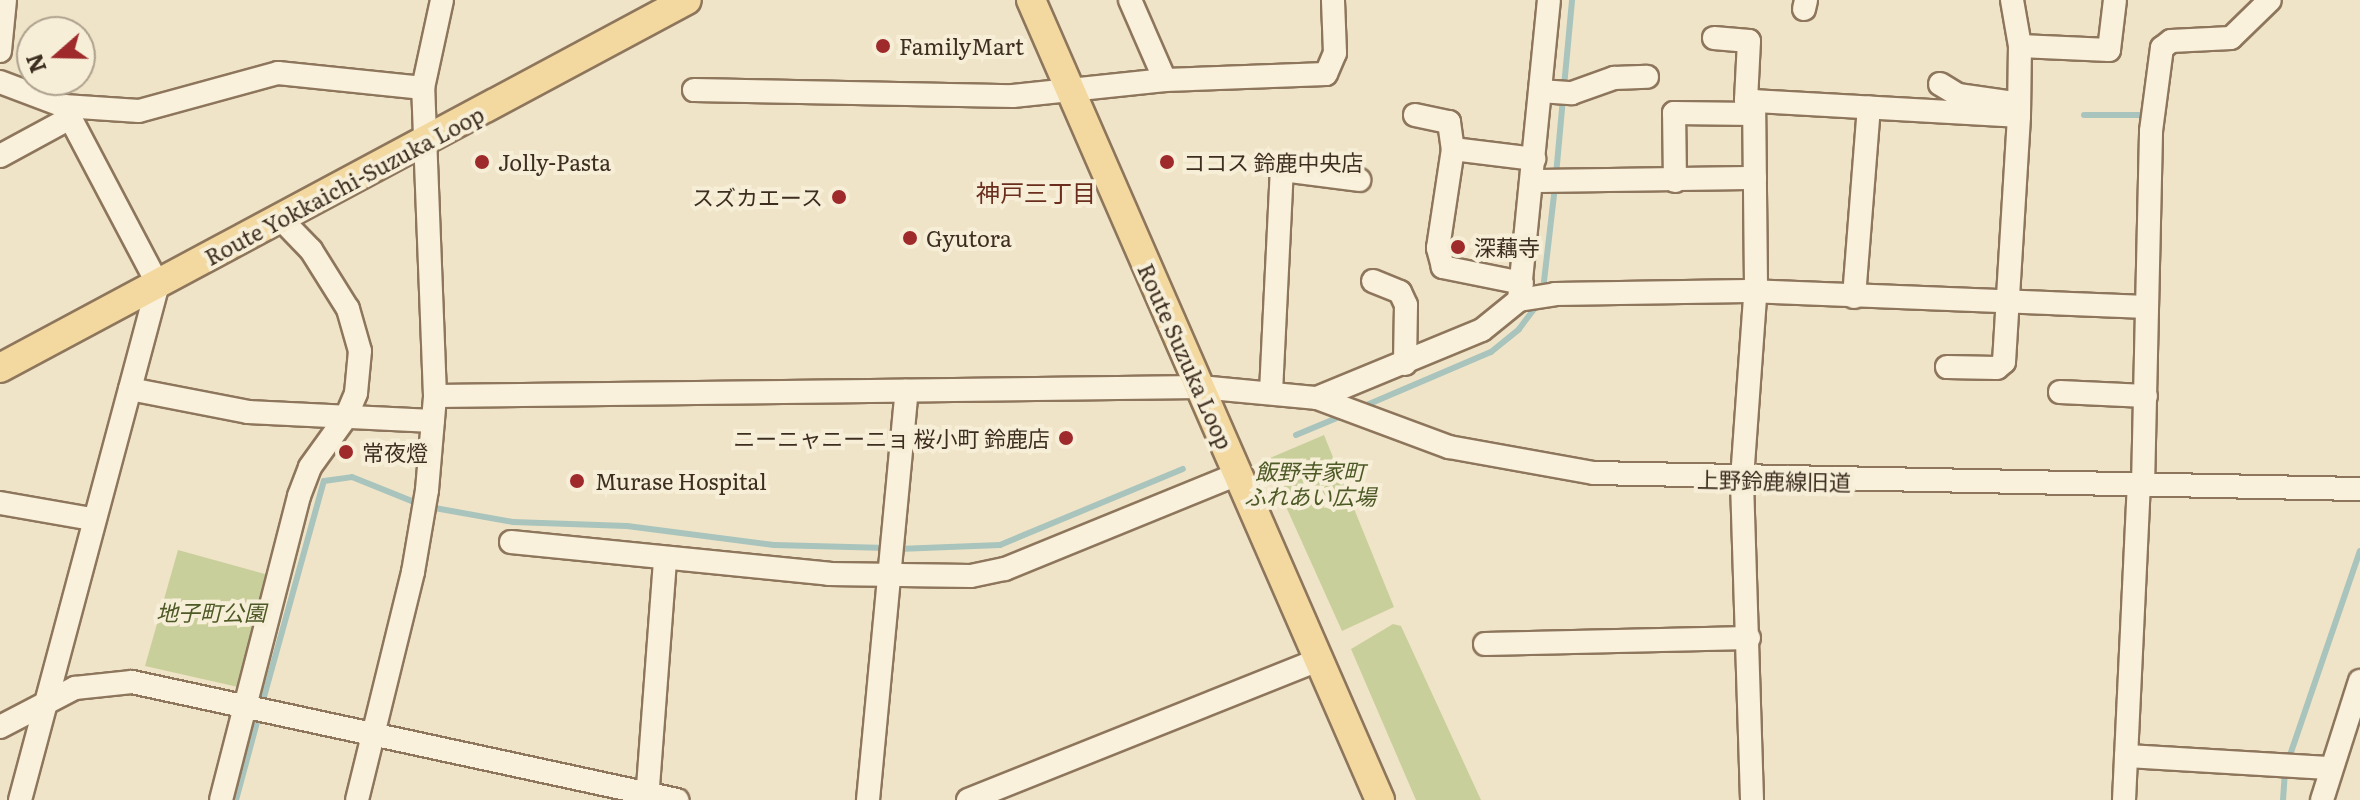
<!DOCTYPE html>
<meta charset="utf-8">
<style>
body{margin:0}
#map{position:relative;width:2360px;height:800px;overflow:hidden;background:#f0e4c8;font-family:Literata,"Noto Sans JP",serif}
div>[style]{position:absolute}
.green>*{inset:0;background:#c9cf9b}
.stream>*{height:6px;margin:-3px;padding:0 3px;transform-origin:3px;border-radius:3px;background:#a9c4bc}
.roads{filter:drop-shadow(2px 0 #8d765c) drop-shadow(-2px 0 #8d765c) drop-shadow(0 2px #8d765c) drop-shadow(0 -2px #8d765c)}
.minor>*{height:22px;margin:-11px;padding:0 11px;transform-origin:11px;border-radius:11px;background:#faf1dc}
.major>*{height:28px;margin:-14px;padding:0 14px;transform-origin:14px;border-radius:14px;background:#f3d9a0}
.dots>*{width:22px;height:22px;translate:-50% -50%;box-sizing:border-box;border:4px solid #f7eed8;border-radius:50%}
span{translate:-50% -50%;white-space:nowrap;text-align:center;line-height:1.15;-webkit-text-stroke:8px #f7eed8;paint-order:stroke}
.poi-label{font-size:22px;color:#3d2e20}
.left{translate:0 -50%;text-align:left}
.right{translate:-100% -50%;text-align:right}
.street-label{font-size:22px;color:#3d2e20}
.park-label{font-size:22px;color:#4d5a26;font-style:italic}
.neighbourhood-label{font-size:24px;color:#6b2e1e}
.north{position:absolute;left:16px;top:16px;width:80px;height:80px;box-sizing:border-box;background:#f7eed8;border:2px solid #ada18e;border-radius:50%;rotate:250deg;font-size:22px;font-weight:700;line-height:32px;text-align:center;color:#3d2e20}
.north::after{content:'';display:block;margin:auto;width:28px;height:36px;background:#9e2a2b;clip-path:polygon(50% 0,100% 100%,50% 72%,0 100%)}
</style>
<div id="map">
<div class="green">
<div style="clip-path:polygon(1324px 435px,1394px 607px,1342px 631px,1265px 460px)"></div>
<div style="clip-path:polygon(178px 550px,272px 576px,238px 687px,145px 666px)"></div>
<div style="clip-path:polygon(1393px 624px,1401px 626px,1481px 800px,1416px 800px,1351px 649px)"></div>
</div>
<div class="stream">
<div style="left:1564px;top:87px;width:87px;rotate:-84.7deg"></div>
<div style="left:2084px;top:115px;width:63px"></div>
<div style="left:1556px;top:175px;width:77px;rotate:-84.8deg"></div>
<div style="left:1543px;top:290px;width:105px;rotate:-83.4deg"></div>
<div style="left:1362px;top:407px;width:140px;rotate:-23.1deg"></div>
<div style="left:1491px;top:352px;width:36px;rotate:-39deg"></div>
<div style="left:1519px;top:329px;width:31px;rotate:-53deg"></div>
<div style="left:1296px;top:435px;width:52px;rotate:-22.6deg"></div>
<div style="left:429px;top:507px;width:85px;rotate:10.1deg"></div>
<div style="left:513px;top:522px;width:114px;rotate:2deg"></div>
<div style="left:627px;top:526px;width:148px;rotate:7.4deg"></div>
<div style="left:774px;top:545px;width:113px;rotate:1.5deg"></div>
<div style="left:898px;top:549px;width:102px;rotate:-2.2deg"></div>
<div style="left:1000px;top:545px;width:198px;rotate:-22.6deg"></div>
<div style="left:262px;top:704px;width:231px;rotate:-74.5deg"></div>
<div style="left:324px;top:481px;width:28px;rotate:-8deg"></div>
<div style="left:352px;top:477px;width:72px;rotate:21.9deg"></div>
<div style="left:2288px;top:761px;width:222px;rotate:-71.1deg"></div>
<div style="left:236px;top:800px;width:88px;rotate:-74.9deg"></div>
<div style="left:2283px;top:800px;width:28px;rotate:-86deg"></div>
</div>
<div class="roads">
<div class="minor">
<div style="left:1130px;top:0;width:87px;rotate:66.4deg"></div>
<div style="left:1804px;top:9px;width:9px;rotate:-77deg"></div>
<div style="left:1714px;top:38px;width:35px;rotate:5deg"></div>
<div style="left:1749px;top:41px;width:59px;rotate:92.9deg"></div>
<div style="left:1746px;top:100px;width:8px;rotate:7deg"></div>
<div style="left:2020px;top:46px;width:89px;rotate:2.6deg"></div>
<div style="left:2109px;top:50px;width:50px;rotate:-83.2deg"></div>
<div style="left:0;top:51px;width:51px;rotate:-84.4deg"></div>
<div style="left:0;top:82px;width:68px;rotate:20.6deg"></div>
<div style="left:64px;top:106px;width:201px;rotate:62.2deg"></div>
<div style="left:158px;top:284px;width:534px;rotate:104.97deg"></div>
<div style="left:1940px;top:84px;width:21px;rotate:31deg"></div>
<div style="left:1958px;top:95px;width:58px;rotate:8deg"></div>
<div style="left:694px;top:90px;width:319px;rotate:1.1deg"></div>
<div style="left:1013px;top:96px;width:153px;rotate:-6deg"></div>
<div style="left:1165px;top:80px;width:161px;rotate:-2.1deg"></div>
<div style="left:1326px;top:74px;width:23px;rotate:-67deg"></div>
<div style="left:1335px;top:53px;width:53px;rotate:-92.2deg"></div>
<div style="left:1540px;top:91px;width:32px;rotate:4deg"></div>
<div style="left:1572px;top:93px;width:45px;rotate:-19.7deg"></div>
<div style="left:1614px;top:78px;width:33px;rotate:-2deg"></div>
<div style="left:64px;top:106px;width:75px;rotate:3.8deg"></div>
<div style="left:139px;top:111px;width:144px;rotate:-15.3deg"></div>
<div style="left:278px;top:73px;width:146px;rotate:5.9deg"></div>
<div style="left:1415px;top:115px;width:35px;rotate:12deg"></div>
<div style="left:1449px;top:122px;width:27px;rotate:82deg"></div>
<div style="left:0;top:156px;width:80px;rotate:-28.5deg"></div>
<div style="left:1532px;top:181px;width:223px;rotate:-0.8deg"></div>
<div style="left:1675px;top:181px;width:68px;rotate:-90.8deg"></div>
<div style="left:1674px;top:113px;width:80px;rotate:0.7deg"></div>
<div style="left:1373px;top:281px;width:29px;rotate:22deg"></div>
<div style="left:1400px;top:292px;width:14px;rotate:65deg"></div>
<div style="left:1406px;top:305px;width:59px;rotate:91deg"></div>
<div style="left:1522px;top:283px;width:81px;rotate:-168.6deg"></div>
<div style="left:1443px;top:267px;width:20px;rotate:-105deg"></div>
<div style="left:1438px;top:248px;width:100px;rotate:-81.4deg"></div>
<div style="left:1453px;top:149px;width:82px;rotate:7deg"></div>
<div style="left:1854px;top:297px;width:190px;rotate:-85.5deg"></div>
<div style="left:1519px;top:300px;width:301px;rotate:-84.3deg"></div>
<div style="left:1947px;top:367px;width:50px;rotate:1.1deg"></div>
<div style="left:1997px;top:368px;width:9px;rotate:-41deg"></div>
<div style="left:2004px;top:362px;width:246px;rotate:-86.5deg"></div>
<div style="left:2019px;top:116px;width:70px;rotate:-89.2deg"></div>
<div style="left:2020px;top:46px;width:47px;rotate:-99.9deg"></div>
<div style="left:130px;top:389px;width:120px;rotate:11deg"></div>
<div style="left:248px;top:412px;width:185px;rotate:2.8deg"></div>
<div style="left:1271px;top:392px;width:222px;rotate:-87.2deg"></div>
<div style="left:1282px;top:170px;width:78px;rotate:7.4deg"></div>
<div style="left:2060px;top:392px;width:86px;rotate:2.7deg"></div>
<div style="left:435px;top:396px;width:765px;rotate:-0.67deg"></div>
<div style="left:1200px;top:387px;width:118px;rotate:5.4deg"></div>
<div style="left:1317px;top:398px;width:141px;rotate:20.4deg"></div>
<div style="left:1449px;top:447px;width:147px;rotate:10.2deg"></div>
<div style="left:1594px;top:473px;width:766px;rotate:1.2deg"></div>
<div style="left:1317px;top:398px;width:178px;rotate:-22.4deg"></div>
<div style="left:1482px;top:330px;width:48px;rotate:-39deg"></div>
<div style="left:1519px;top:300px;width:36px;rotate:-9deg"></div>
<div style="left:1555px;top:294px;width:193px;rotate:-0.9deg"></div>
<div style="left:1748px;top:291px;width:399px;rotate:2.3deg"></div>
<div style="left:2143px;top:486px;width:355px;rotate:-88.7deg"></div>
<div style="left:2151px;top:131px;width:84px;rotate:-82.5deg"></div>
<div style="left:2162px;top:48px;width:11px;rotate:-38deg"></div>
<div style="left:2171px;top:41px;width:60px;rotate:-2.9deg"></div>
<div style="left:2231px;top:38px;width:54px;rotate:-44.3deg"></div>
<div style="left:0;top:503px;width:93px;rotate:9.9deg"></div>
<div style="left:511px;top:542px;width:320px;rotate:5.7deg"></div>
<div style="left:829px;top:574px;width:142px;rotate:0.8deg"></div>
<div style="left:971px;top:576px;width:35px;rotate:-12deg"></div>
<div style="left:1005px;top:569px;width:252px;rotate:-22.2deg"></div>
<div style="left:1485px;top:644px;width:264px;rotate:-1.3deg"></div>
<div style="left:0;top:727px;width:85px;rotate:-27.5deg"></div>
<div style="left:75px;top:688px;width:57px;rotate:-6deg"></div>
<div style="left:132px;top:682px;width:558px;rotate:12.22deg"></div>
<div style="left:2126px;top:756px;width:204px;rotate:3.4deg"></div>
<div style="left:221px;top:800px;width:314px;rotate:-75.6deg"></div>
<div style="left:299px;top:496px;width:31px;rotate:-69deg"></div>
<div style="left:310px;top:467px;width:62px;rotate:-54.2deg"></div>
<div style="left:346px;top:417px;width:26px;rotate:-67deg"></div>
<div style="left:356px;top:393px;width:42px;rotate:-84.6deg"></div>
<div style="left:360px;top:351px;width:44px;rotate:-105.9deg"></div>
<div style="left:348px;top:309px;width:70px;rotate:-122.1deg"></div>
<div style="left:311px;top:250px;width:42px;rotate:-134deg"></div>
<div style="left:357px;top:800px;width:235px;rotate:-76.2deg"></div>
<div style="left:413px;top:572px;width:83px;rotate:-80.3deg"></div>
<div style="left:427px;top:490px;width:94px;rotate:-85.1deg"></div>
<div style="left:435px;top:396px;width:308px;rotate:-92.2deg"></div>
<div style="left:423px;top:88px;width:90px;rotate:-77.8deg"></div>
<div style="left:647px;top:800px;width:242px;rotate:-85.7deg"></div>
<div style="left:868px;top:800px;width:411px;rotate:-84.6deg"></div>
<div style="left:968px;top:800px;width:377px;rotate:-21.8deg"></div>
<div style="left:1752px;top:800px;width:321px;rotate:-91.8deg"></div>
<div style="left:1742px;top:479px;width:194px;rotate:-85.9deg"></div>
<div style="left:1756px;top:286px;width:185px;rotate:-90.6deg"></div>
<div style="left:1754px;top:101px;width:265px;rotate:3.2deg"></div>
<div style="left:2124px;top:800px;width:314px;rotate:-87.3deg"></div>
<div style="left:2322px;top:800px;width:125px;rotate:-72.3deg"></div>
</div>
<div class="major">
<div style="left:1031px;top:0;width:873px;rotate:66.43deg"></div>
<div style="left:0;top:368px;width:779px;rotate:-28.18deg"></div>
</div>
</div>
<div class="dots">
<div style="left:883px;top:46px;background:#9e2a2b"></div>
<div style="left:482px;top:162px;background:#9e2a2b"></div>
<div style="left:1167px;top:162px;background:#9e2a2b"></div>
<div style="left:839px;top:197px;background:#9e2a2b"></div>
<div style="left:910px;top:238px;background:#9e2a2b"></div>
<div style="left:1458px;top:247px;background:#9e2a2b"></div>
<div style="left:1066px;top:438px;background:#9e2a2b"></div>
<div style="left:346px;top:452px;background:#9e2a2b"></div>
<div style="left:577px;top:481px;background:#9e2a2b"></div>
</div>
<div class="poi-label">
<span class="left" style="left:899px;top:46px">FamilyMart</span>
<span class="left" style="left:498px;top:162px">Jolly-Pasta</span>
<span class="left" style="left:1183px;top:162px">ココス 鈴鹿中央店</span>
<span class="right" style="left:823px;top:197px">スズカエース</span>
<span class="left" style="left:926px;top:238px">Gyutora</span>
<span class="left" style="left:1474px;top:247px">深藕寺</span>
<span class="right" style="left:1050px;top:438px">ニーニャニーニョ 桜小町 鈴鹿店</span>
<span class="left" style="left:362px;top:452px">常夜燈</span>
<span class="left" style="left:595px;top:481px">Murase Hospital</span>
</div>
<div class="street-label">
<span style="left:344px;top:185px;rotate:-28deg">Route Yokkaichi-Suzuka Loop</span>
<span style="left:1186px;top:356px;rotate:66deg">Route Suzuka Loop</span>
<span style="left:1774px;top:480px;rotate:1deg">上野鈴鹿線旧道</span>
</div>
<div class="park-label">
<span style="left:1310px;top:483px">飯野寺家町<br>ふれあい広場</span>
<span style="left:211px;top:612px">地子町公園</span>
</div>
<div class="neighbourhood-label">
<span style="left:1036px;top:192px">神戸三丁目</span>
</div>
<div class="north">N</div>
</div>
